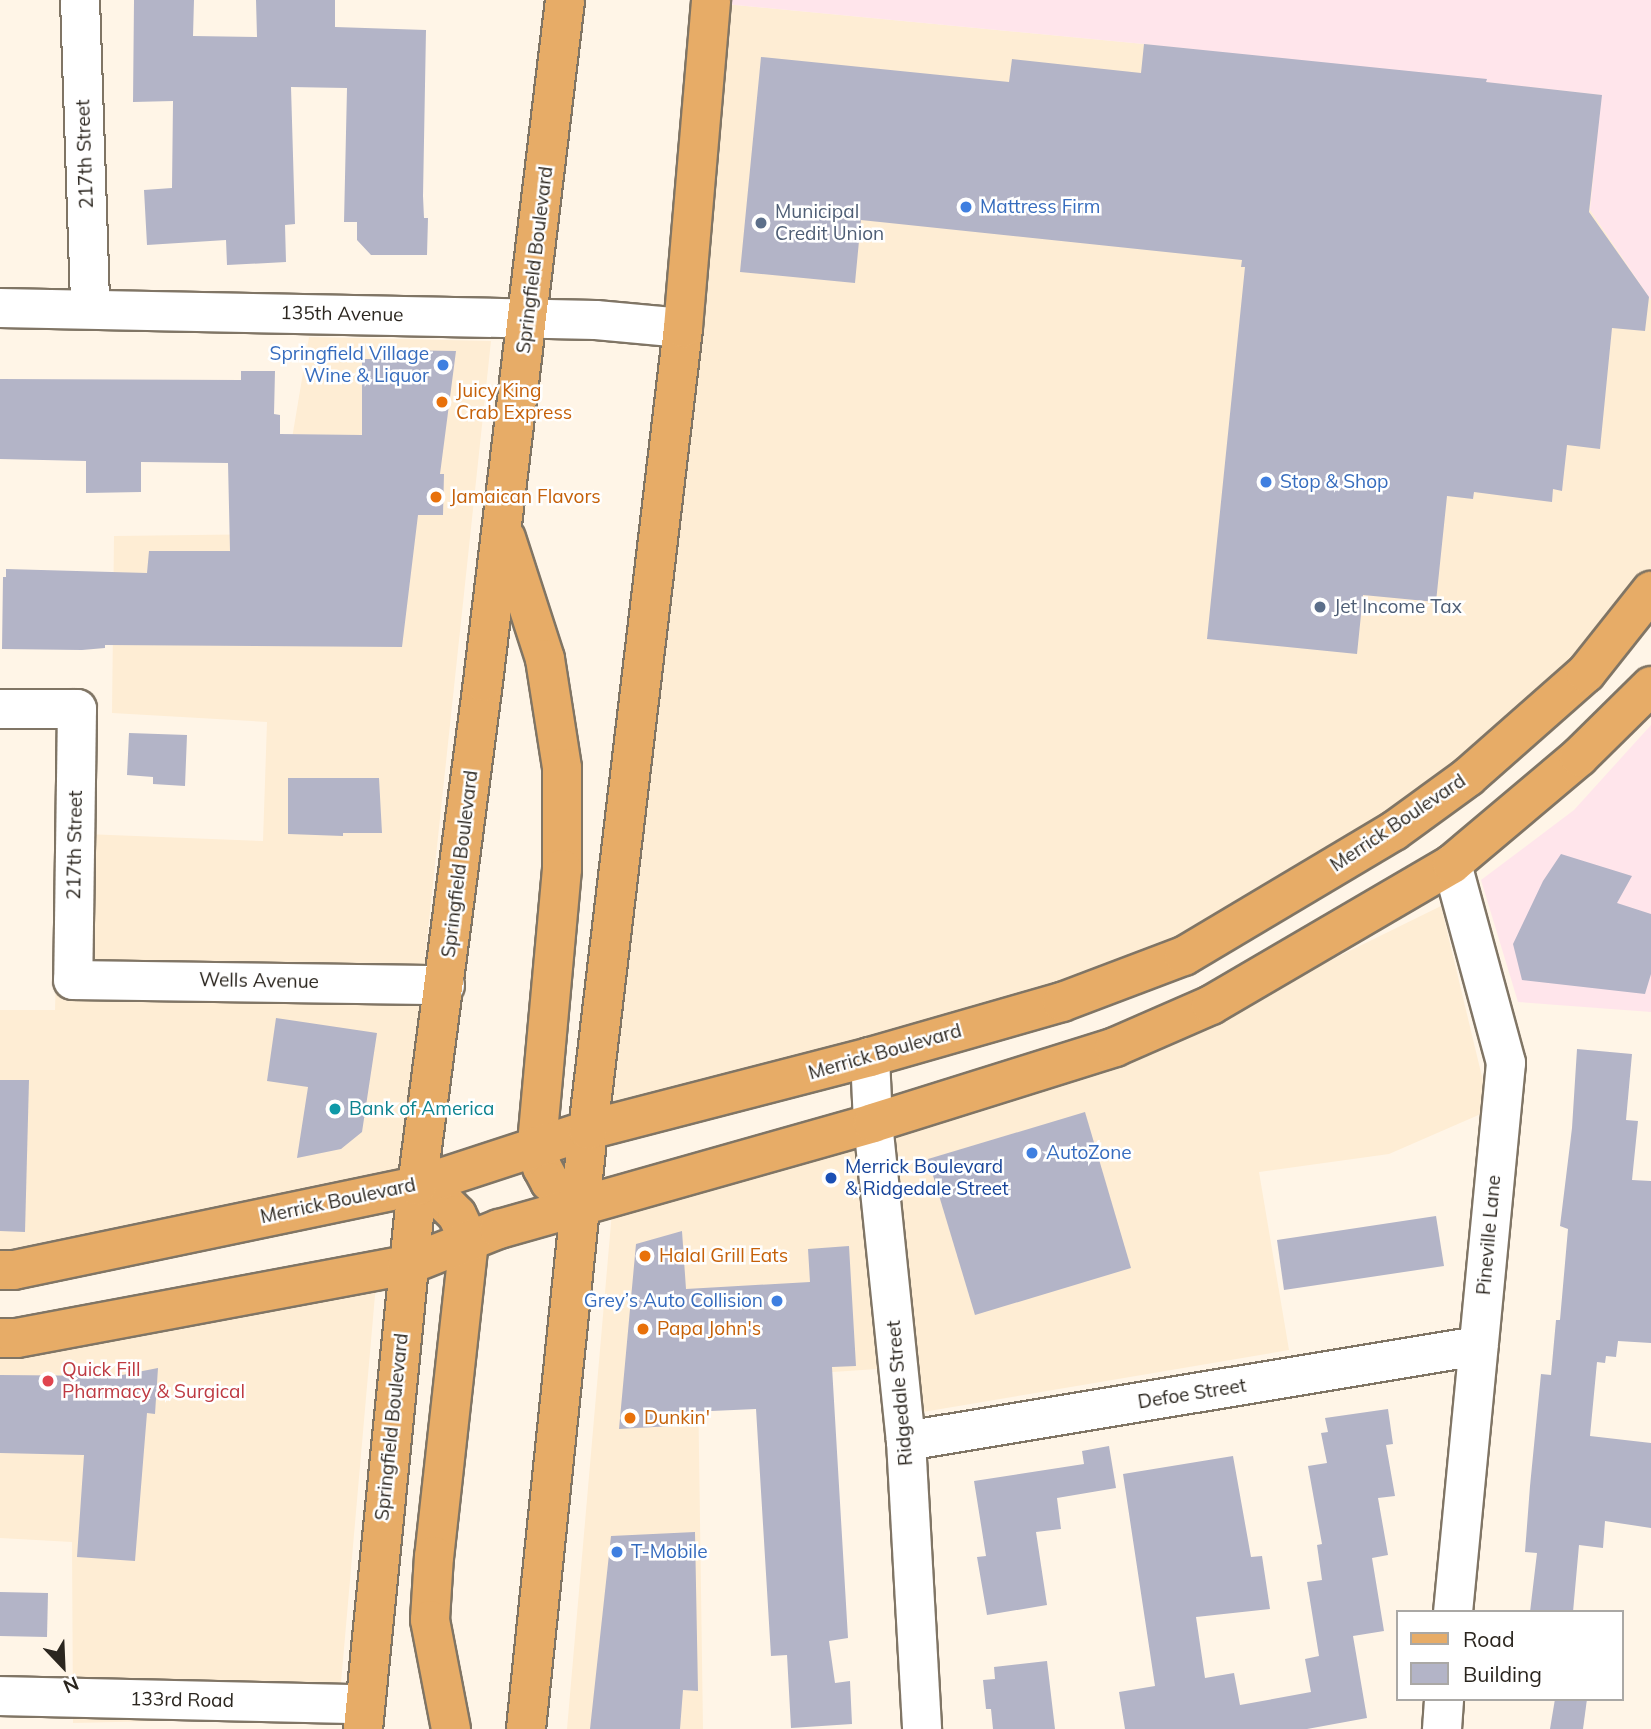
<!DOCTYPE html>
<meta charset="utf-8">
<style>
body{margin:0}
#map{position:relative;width:1651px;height:1729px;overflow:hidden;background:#fff5e7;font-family:Mulish,sans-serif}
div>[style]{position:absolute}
.built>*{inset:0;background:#feedd4}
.industrial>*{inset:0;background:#ffe5eb}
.building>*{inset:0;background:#b3b4c7}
.roads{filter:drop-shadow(2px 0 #807565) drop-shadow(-2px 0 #807565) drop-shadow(0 2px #807565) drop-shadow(0 -2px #807565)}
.minor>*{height:38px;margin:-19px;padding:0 19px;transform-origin:19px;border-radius:19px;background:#fff}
.major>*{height:38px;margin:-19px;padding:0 19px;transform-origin:19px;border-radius:19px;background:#e7ac67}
.dots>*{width:19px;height:19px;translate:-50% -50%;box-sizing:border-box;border:4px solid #fff;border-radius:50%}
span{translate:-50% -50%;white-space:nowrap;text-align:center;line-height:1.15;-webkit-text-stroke:5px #fff;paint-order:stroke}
.street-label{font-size:19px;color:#2b261f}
.shop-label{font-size:19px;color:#366cbe}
.left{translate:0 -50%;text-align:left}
.right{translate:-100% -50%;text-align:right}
.service-label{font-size:19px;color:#4e5e75}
.food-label{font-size:19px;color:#c56008}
.culture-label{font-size:19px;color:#0d838f}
.transit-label{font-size:19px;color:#164399}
.health-label{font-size:19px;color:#be3a42}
.legend{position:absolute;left:1396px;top:1610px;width:228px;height:91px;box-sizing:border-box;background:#fff;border:2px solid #aaa8a5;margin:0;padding:9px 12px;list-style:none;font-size:21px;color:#2b261f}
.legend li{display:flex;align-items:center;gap:14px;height:35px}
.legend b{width:35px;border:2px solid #aaa8a5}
.north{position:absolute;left:28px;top:1631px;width:70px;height:70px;-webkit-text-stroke:5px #fff;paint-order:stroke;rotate:157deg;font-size:19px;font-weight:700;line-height:28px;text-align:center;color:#2b261f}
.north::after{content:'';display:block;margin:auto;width:24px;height:32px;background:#2b261f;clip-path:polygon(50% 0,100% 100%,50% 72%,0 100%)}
</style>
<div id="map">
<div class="built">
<div style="clip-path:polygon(725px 4px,1144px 44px,1602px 95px,1590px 210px,1651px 300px,1651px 568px,1578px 665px,1450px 775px,1164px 954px,601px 1118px)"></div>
<div style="clip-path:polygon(309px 337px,491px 341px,402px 1174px,0 1258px,0 1010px,55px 1010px,60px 833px,263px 841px,267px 722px,112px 713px,114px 536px,276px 534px)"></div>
<div style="clip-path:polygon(1441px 906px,1490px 1110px,1389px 1154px,1259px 1172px,1289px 1350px,911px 1414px,907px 1367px,698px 1381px,703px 1729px,567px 1729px,612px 1212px,1227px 1011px)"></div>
<div style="clip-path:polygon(376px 1284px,338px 1717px,73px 1723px,72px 1542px,0 1538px,0 1351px)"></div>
</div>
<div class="industrial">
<div style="clip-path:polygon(726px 0,1651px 0,1651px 300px,1590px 210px,1601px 95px,1144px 44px,725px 4px)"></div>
<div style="clip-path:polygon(1651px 725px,1651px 1012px,1518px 1002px,1481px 880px,1574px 810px)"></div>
</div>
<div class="building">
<div style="clip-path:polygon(134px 0,194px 0,193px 36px,257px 37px,256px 0,335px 0,335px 27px,426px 30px,423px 196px,424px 218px,428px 218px,427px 255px,371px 255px,357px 240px,357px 222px,344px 222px,347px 88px,291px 87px,295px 224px,285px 225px,286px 262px,227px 265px,226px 240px,147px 245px,144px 190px,172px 188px,173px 101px,133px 102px)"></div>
<div style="clip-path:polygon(1144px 44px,1487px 79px,1486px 82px,1602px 95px,1589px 212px,1649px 297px,1645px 331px,1612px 328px,1600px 449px,1567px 445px,1562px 491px,1553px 489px,1552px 502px,1474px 492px,1473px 499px,1447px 496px,1436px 602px,1363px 595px,1357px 654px,1207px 639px,1245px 267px,1241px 267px,1242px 260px,861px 220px,855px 283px,740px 272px,761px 57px,1009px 82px,1012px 59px,1141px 73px)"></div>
<div style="clip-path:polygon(388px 350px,456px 351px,440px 474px,444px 474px,443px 515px,418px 515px,402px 647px,105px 645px,105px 648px,82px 650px,2px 649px,3px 577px,6px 577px,6px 569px,147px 573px,149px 551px,230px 551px,228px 463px,141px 462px,141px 492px,86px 493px,86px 461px,0 459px,0 379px,241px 380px,241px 371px,275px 371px,274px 414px,280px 415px,280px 434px,362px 435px,362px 359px,389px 359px)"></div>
<div style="clip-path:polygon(129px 733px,187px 735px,185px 786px,153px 784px,153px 777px,127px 775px)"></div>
<div style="clip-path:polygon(288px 778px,379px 778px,382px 833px,343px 833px,343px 836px,288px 834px)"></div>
<div style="clip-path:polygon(1561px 854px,1632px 876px,1617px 903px,1651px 914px,1651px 974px,1645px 994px,1522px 980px,1513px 944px,1543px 881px)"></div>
<div style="clip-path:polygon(276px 1018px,377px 1033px,362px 1132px,341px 1149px,297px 1158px,308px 1087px,267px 1081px)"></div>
<div style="clip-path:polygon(1577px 1049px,1632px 1054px,1626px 1120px,1638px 1121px,1632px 1180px,1651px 1181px,1651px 1343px,1618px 1341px,1616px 1357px,1606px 1356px,1605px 1363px,1597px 1362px,1590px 1436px,1651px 1443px,1651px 1528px,1605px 1521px,1603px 1548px,1579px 1545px,1573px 1612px,1530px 1612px,1537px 1553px,1525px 1552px,1530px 1486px,1541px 1374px,1551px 1375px,1556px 1320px,1560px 1320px,1568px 1229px,1560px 1226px,1572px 1128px)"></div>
<div style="clip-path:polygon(0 1080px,29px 1080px,25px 1232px,0 1231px)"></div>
<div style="clip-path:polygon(1085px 1112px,1131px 1268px,975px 1315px,928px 1159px)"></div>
<div style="clip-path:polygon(1436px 1216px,1444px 1266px,1284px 1290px,1277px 1240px)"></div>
<div style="clip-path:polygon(682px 1231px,686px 1289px,810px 1282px,808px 1249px,849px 1246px,856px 1366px,832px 1367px,848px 1638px,829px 1641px,835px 1683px,850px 1681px,852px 1724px,791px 1728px,787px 1655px,771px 1656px,756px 1409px,689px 1412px,690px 1425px,619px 1429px,636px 1244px)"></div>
<div style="clip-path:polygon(158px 1368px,155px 1414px,147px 1413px,135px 1561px,77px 1557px,84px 1455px,0 1453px,0 1375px,117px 1376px)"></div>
<div style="clip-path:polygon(1388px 1409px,1393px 1444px,1386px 1445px,1395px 1496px,1378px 1498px,1388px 1555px,1372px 1558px,1384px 1631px,1353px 1636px,1367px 1718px,1307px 1729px,1125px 1729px,1119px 1692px,1155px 1686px,1123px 1474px,1233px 1456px,1251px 1557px,1262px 1556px,1270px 1609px,1196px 1617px,1205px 1678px,1234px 1673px,1240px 1705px,1311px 1692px,1305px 1659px,1319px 1656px,1307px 1582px,1322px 1580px,1317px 1545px,1322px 1544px,1308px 1466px,1327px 1463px,1321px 1433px,1328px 1432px,1325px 1418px)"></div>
<div style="clip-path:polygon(1109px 1446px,1116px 1488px,1057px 1498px,1061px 1529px,1036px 1532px,1047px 1605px,987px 1615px,977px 1557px,986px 1556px,974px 1481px,1084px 1464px,1082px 1451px)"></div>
<div style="clip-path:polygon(695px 1532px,698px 1691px,683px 1690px,680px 1729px,590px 1729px,611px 1536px)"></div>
<div style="clip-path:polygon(0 1592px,48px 1593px,47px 1637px,0 1636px)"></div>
<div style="clip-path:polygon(1047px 1661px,1055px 1729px,993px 1729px,991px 1709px,986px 1709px,983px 1680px,995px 1679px,994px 1667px)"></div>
<div style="clip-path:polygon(1555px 1699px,1587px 1699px,1583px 1729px,1550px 1729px)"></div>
</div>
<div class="roads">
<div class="minor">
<div style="left:80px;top:0;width:308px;rotate:88.1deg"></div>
<div style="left:0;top:308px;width:596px;rotate:1.15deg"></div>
<div style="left:596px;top:320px;width:87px;rotate:5.3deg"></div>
<div style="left:0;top:709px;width:77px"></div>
<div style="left:77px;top:709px;width:271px;rotate:90.8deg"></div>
<div style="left:73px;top:980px;width:372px;rotate:0.8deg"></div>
<div style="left:1452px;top:864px;width:206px;rotate:74.8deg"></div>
<div style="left:1506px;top:1063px;width:552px;rotate:95.51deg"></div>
<div style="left:870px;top:1057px;width:66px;rotate:87.4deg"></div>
<div style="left:873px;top:1123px;width:320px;rotate:84.1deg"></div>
<div style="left:906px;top:1441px;width:288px;rotate:86.8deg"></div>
<div style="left:906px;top:1441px;width:580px;rotate:-9.43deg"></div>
<div style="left:0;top:1696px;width:364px;rotate:1.3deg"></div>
<div style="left:1442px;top:1729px;width:30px;rotate:-86deg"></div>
</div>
<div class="major">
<div style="left:506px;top:538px;width:127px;rotate:72.1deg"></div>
<div style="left:545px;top:659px;width:110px;rotate:81.1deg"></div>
<div style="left:562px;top:768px;width:101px;rotate:90deg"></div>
<div style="left:562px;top:869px;width:278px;rotate:95.2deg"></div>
<div style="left:537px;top:1146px;width:22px;rotate:77deg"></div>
<div style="left:542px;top:1167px;width:17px;rotate:62deg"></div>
<div style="left:550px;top:1182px;width:39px;rotate:35deg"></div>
<div style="left:417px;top:1186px;width:25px;rotate:27deg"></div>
<div style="left:439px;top:1197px;width:25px;rotate:45deg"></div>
<div style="left:457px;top:1215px;width:29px;rotate:65deg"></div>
<div style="left:469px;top:1241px;width:317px;rotate:96.3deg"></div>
<div style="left:434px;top:1556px;width:64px;rotate:93.6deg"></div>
<div style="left:430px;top:1620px;width:111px;rotate:79.1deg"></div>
<div style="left:0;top:1270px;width:14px"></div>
<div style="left:14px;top:1270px;width:412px;rotate:-11.8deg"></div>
<div style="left:417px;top:1186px;width:180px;rotate:-18.1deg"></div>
<div style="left:588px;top:1130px;width:291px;rotate:-14.5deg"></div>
<div style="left:870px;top:1057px;width:200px;rotate:-16deg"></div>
<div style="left:1062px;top:1002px;width:130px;rotate:-20.7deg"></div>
<div style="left:1184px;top:956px;width:244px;rotate:-30.8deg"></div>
<div style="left:1394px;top:831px;width:92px;rotate:-36.1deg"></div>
<div style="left:1468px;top:777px;width:157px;rotate:-41.4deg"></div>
<div style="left:1586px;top:673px;width:105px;rotate:-51.6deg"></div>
<div style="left:0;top:1338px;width:17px"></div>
<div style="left:17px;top:1338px;width:398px;rotate:-10.6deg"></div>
<div style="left:408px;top:1265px;width:98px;rotate:-21.6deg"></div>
<div style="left:499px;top:1229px;width:389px;rotate:-15.8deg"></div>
<div style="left:873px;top:1123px;width:254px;rotate:-17.4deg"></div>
<div style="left:1115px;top:1047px;width:105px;rotate:-23.6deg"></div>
<div style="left:1211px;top:1005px;width:279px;rotate:-30.3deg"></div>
<div style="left:1452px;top:864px;width:166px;rotate:-40.1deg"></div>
<div style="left:1579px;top:757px;width:101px;rotate:-44.6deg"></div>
<div style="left:363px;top:1729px;width:546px;rotate:-84.32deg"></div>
<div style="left:417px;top:1186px;width:508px;rotate:-82.54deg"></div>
<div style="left:483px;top:682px;width:687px;rotate:-83.14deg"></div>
<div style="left:526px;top:1729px;width:602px;rotate:-84.09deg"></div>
<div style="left:588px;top:1130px;width:808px;rotate:-83.24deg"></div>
<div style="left:683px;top:328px;width:329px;rotate:-85.1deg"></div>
</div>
</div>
<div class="dots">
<div style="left:966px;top:207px;background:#3f7fe0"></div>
<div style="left:761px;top:223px;background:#5c6f8a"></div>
<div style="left:443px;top:365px;background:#3f7fe0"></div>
<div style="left:442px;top:402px;background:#e8710a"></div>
<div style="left:1266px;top:482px;background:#3f7fe0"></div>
<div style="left:436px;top:497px;background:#e8710a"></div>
<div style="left:1320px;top:607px;background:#5c6f8a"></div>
<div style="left:335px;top:1109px;background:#0f9aa8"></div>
<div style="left:1032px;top:1153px;background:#3f7fe0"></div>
<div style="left:831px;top:1178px;background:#1a4fb4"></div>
<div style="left:645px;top:1256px;background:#e8710a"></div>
<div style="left:777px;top:1301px;background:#3f7fe0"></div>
<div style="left:643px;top:1329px;background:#e8710a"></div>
<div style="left:48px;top:1381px;background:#e0444e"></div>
<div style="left:630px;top:1418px;background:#e8710a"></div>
<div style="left:617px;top:1552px;background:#3f7fe0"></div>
</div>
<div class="street-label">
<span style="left:85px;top:154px;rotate:-92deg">217th Street</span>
<span style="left:535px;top:260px;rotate:-83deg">Springfield Boulevard</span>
<span style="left:342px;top:314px;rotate:1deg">135th Avenue</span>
<span style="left:1398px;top:823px;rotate:-34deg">Merrick Boulevard</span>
<span style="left:75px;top:845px;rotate:-89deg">217th Street</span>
<span style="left:460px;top:864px;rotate:-83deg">Springfield Boulevard</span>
<span style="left:259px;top:981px;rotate:1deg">Wells Avenue</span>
<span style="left:885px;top:1052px;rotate:-16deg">Merrick Boulevard</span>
<span style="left:338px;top:1201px;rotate:-12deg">Merrick Boulevard</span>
<span style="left:1489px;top:1235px;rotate:-85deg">Pineville Lane</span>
<span style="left:900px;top:1393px;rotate:-95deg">Ridgedale Street</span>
<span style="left:1192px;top:1394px;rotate:-9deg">Defoe Street</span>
<span style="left:392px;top:1427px;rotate:-84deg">Springfield Boulevard</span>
<span style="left:182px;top:1700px;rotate:1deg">133rd Road</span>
</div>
<div class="shop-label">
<span class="left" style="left:980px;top:207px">Mattress Firm</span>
<span class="right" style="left:429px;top:365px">Springfield Village<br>Wine &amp; Liquor</span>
<span class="left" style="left:1280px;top:482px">Stop &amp; Shop</span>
<span class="left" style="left:1046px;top:1153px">AutoZone</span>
<span class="right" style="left:763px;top:1301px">Grey’s Auto Collision</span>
<span class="left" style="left:631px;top:1552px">T-Mobile</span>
</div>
<div class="service-label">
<span class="left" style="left:775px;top:223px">Municipal<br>Credit Union</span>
<span class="left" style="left:1334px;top:607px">Jet Income Tax</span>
</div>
<div class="food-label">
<span class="left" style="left:456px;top:402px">Juicy King<br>Crab Express</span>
<span class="left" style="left:450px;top:497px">Jamaican Flavors</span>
<span class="left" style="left:659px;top:1256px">Halal Grill Eats</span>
<span class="left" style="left:657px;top:1329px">Papa John's</span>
<span class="left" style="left:644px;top:1418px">Dunkin'</span>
</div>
<div class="culture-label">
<span class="left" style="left:349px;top:1109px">Bank of America</span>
</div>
<div class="transit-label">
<span class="left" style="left:845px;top:1178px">Merrick Boulevard<br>&amp; Ridgedale Street</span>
</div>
<div class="health-label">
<span class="left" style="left:62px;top:1381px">Quick Fill<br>Pharmacy &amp; Surgical</span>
</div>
<ul class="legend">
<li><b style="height:9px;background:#e7ac67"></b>Road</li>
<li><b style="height:19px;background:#b3b4c7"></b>Building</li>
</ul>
<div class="north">N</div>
</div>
